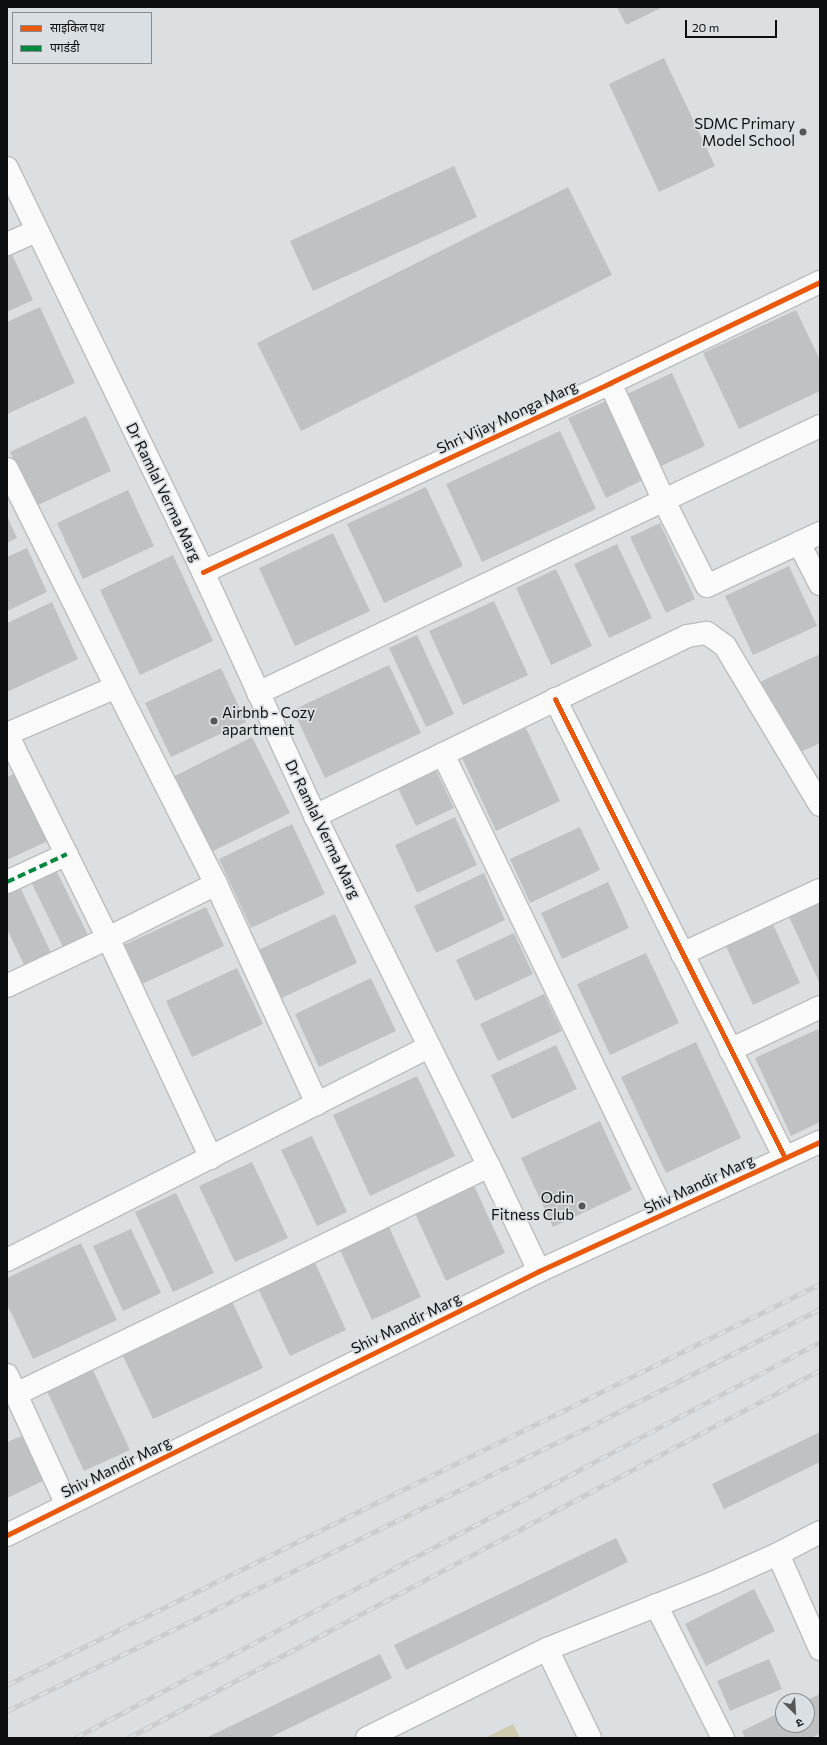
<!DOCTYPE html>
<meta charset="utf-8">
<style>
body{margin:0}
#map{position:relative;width:827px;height:1745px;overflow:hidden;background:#dcdfe1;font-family:Commissioner,"Noto Sans Devanagari",sans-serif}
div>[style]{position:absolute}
.green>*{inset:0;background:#cfcbac}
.building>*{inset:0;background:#bfc1c3}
.roads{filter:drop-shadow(1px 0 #babdbe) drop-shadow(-1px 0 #babdbe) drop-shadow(0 1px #babdbe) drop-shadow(0 -1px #babdbe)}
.minor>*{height:22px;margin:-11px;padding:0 11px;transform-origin:11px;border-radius:11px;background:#fafafa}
.rail>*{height:4.5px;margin-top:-2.25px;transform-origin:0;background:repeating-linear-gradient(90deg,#dadfe3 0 9px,#cbcbcc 0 18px);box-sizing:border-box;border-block:1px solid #cbcbcc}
.quiet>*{height:4px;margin-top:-2px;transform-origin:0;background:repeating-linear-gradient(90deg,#00873e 0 8px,transparent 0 12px)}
.cycleway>*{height:5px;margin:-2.5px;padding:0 2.5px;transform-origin:2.5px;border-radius:2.5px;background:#e8590c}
.dots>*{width:11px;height:11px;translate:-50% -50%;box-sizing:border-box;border:2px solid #dadfe3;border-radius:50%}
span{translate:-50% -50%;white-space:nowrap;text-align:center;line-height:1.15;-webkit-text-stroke:3.5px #dadfe3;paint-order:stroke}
.poi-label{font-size:15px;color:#0c0e0f}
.right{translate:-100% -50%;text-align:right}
.left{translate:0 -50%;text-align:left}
.street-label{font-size:15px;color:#0c0e0f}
.frame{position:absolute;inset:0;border:8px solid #0c0e0f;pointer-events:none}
.legend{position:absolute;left:12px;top:12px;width:140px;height:52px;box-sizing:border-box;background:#dadfe3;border:1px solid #888b8e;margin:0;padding:5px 7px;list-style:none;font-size:12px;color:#0c0e0f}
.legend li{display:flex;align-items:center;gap:8px;height:20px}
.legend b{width:20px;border:1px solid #888b8e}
.north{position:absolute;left:775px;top:1693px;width:40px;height:40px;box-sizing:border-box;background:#dadfe3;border:1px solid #888b8e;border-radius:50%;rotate:155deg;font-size:11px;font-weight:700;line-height:16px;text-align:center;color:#0c0e0f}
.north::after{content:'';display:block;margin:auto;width:14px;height:18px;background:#555758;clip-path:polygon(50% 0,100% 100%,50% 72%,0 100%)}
.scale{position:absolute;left:685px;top:20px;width:92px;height:18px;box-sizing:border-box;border:2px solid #0c0e0f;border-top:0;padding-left:5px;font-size:12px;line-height:14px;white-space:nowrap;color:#0c0e0f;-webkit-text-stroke:3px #dadfe3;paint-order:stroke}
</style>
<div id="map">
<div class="green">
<div style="clip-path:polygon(513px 1724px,520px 1738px,485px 1738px)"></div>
</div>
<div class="building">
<div style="clip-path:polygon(617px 7px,663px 7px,626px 25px)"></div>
<div style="clip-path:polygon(664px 58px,715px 166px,659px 192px,609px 84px)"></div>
<div style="clip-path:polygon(454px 166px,477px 217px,313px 291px,290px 241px)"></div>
<div style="clip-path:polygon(568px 187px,612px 275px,301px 431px,257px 343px)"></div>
<div style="clip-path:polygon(10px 250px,33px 300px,7px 312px,7px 251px)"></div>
<div style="clip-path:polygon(40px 307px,75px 383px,7px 414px,7px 322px)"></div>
<div style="clip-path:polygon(796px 310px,820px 360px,820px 391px,739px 429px,703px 353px)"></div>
<div style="clip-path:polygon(672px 373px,705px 446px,661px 466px,627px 394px)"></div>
<div style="clip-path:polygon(606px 401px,643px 480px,606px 498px,568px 418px)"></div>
<div style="clip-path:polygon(86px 416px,111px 471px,36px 506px,10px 452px)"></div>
<div style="clip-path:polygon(560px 431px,596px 509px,482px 562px,446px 484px)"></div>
<div style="clip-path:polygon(426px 487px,463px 566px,384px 603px,347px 524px)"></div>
<div style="clip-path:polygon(128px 490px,154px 546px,83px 579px,57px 523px)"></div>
<div style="clip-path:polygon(7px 516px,17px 538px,7px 543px)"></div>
<div style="clip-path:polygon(660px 523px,695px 599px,666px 613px,630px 537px)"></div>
<div style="clip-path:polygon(333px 533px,370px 611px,295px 646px,259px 568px)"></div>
<div style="clip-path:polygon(617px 544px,652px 618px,609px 638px,574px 564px)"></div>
<div style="clip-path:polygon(27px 548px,47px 592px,7px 611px,7px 557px)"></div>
<div style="clip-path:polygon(173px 555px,213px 641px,140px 675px,100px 590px)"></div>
<div style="clip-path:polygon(789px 566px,817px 626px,753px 655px,725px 596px)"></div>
<div style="clip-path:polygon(556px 569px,592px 646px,551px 665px,516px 588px)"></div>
<div style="clip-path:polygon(494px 601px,528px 675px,463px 705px,429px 631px)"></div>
<div style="clip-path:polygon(52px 602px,78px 659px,7px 692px,7px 623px)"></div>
<div style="clip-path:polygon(417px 635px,454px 714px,426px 727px,389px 648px)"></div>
<div style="clip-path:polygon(820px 654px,820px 743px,794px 755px,760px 682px)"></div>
<div style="clip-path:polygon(389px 665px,421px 733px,325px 778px,293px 710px)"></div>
<div style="clip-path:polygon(221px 668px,246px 722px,171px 757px,145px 703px)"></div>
<div style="clip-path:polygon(526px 728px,560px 801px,496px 831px,462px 758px)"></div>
<div style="clip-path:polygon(252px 737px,290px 813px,207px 854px,169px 779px)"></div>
<div style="clip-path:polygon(436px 770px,454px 808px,416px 826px,398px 788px)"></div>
<div style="clip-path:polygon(18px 772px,50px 840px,7px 860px,7px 777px)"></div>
<div style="clip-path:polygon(455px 817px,477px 865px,417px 893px,395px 845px)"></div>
<div style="clip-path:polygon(292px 824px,325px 894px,251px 928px,219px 859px)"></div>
<div style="clip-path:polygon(580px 827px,600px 870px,530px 903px,510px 859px)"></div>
<div style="clip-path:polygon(56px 870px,88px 935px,63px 947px,31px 882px)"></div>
<div style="clip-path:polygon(484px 873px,505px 920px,436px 953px,414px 906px)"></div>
<div style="clip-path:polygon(608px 882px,629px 928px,562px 959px,541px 913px)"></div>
<div style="clip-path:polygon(20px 887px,53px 957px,26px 969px,7px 929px,7px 893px)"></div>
<div style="clip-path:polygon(820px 903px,820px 984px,789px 917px)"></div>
<div style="clip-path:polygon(206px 907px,224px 946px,142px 984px,124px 945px)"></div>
<div style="clip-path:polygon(335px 914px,357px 963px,275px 1001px,252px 953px)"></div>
<div style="clip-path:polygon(771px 920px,800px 983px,753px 1005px,724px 942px)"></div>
<div style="clip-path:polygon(514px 933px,533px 974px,475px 1001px,456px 960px)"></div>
<div style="clip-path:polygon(646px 953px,679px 1023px,610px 1055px,577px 984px)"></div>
<div style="clip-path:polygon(237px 968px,263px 1024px,192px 1057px,166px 1001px)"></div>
<div style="clip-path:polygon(371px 978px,396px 1031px,319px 1067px,295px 1014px)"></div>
<div style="clip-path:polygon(544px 994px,562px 1031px,498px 1061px,480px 1024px)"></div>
<div style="clip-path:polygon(818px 1029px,820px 1033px,820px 1122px,791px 1136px,755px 1058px)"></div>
<div style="clip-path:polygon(696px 1042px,741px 1138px,666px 1173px,621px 1077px)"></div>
<div style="clip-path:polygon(556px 1045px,577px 1089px,512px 1119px,491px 1075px)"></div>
<div style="clip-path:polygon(417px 1076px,455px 1156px,370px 1196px,333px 1115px)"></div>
<div style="clip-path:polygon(600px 1121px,632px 1190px,553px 1227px,521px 1158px)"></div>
<div style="clip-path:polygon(312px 1136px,347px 1212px,317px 1226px,281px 1150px)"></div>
<div style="clip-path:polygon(252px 1162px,288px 1238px,235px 1262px,199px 1186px)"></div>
<div style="clip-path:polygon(471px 1179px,505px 1253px,446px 1281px,412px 1207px)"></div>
<div style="clip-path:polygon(176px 1193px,214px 1273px,173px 1292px,135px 1212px)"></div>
<div style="clip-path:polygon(389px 1227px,421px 1297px,372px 1320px,340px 1250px)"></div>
<div style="clip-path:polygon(131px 1229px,161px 1293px,123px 1311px,93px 1246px)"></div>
<div style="clip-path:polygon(81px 1243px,117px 1320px,33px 1359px,7px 1304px,7px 1278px)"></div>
<div style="clip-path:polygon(312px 1256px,346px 1330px,290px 1356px,255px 1282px)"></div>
<div style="clip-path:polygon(231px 1299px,263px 1368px,153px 1419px,120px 1350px)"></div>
<div style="clip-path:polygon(92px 1368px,130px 1450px,84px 1471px,46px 1389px)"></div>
<div style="clip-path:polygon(820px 1432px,820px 1462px,724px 1509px,712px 1484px)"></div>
<div style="clip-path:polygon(22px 1436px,43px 1481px,7px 1498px,7px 1442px)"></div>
<div style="clip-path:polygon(616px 1538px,628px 1562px,406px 1670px,394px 1645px)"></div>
<div style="clip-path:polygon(754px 1589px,775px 1631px,706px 1666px,685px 1624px)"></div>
<div style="clip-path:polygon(380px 1654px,392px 1678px,269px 1738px,206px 1738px)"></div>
<div style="clip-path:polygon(769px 1659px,782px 1689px,730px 1711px,717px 1681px)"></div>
<div style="clip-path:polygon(820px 1694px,820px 1734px,811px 1738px,745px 1738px,742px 1731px,783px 1711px,783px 1725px,807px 1725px,807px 1700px)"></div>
</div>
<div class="roads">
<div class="minor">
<div style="left:7px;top:168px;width:449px;rotate:64.1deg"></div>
<div style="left:203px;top:572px;width:268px;rotate:65.3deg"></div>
<div style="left:315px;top:816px;width:391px;rotate:63.6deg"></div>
<div style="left:489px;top:1166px;width:116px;rotate:64.5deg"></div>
<div style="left:7px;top:244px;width:32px;rotate:-24deg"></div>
<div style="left:610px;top:383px;width:130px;rotate:65.4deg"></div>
<div style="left:664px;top:501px;width:95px;rotate:63.2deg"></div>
<div style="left:707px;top:586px;width:125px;rotate:-25.1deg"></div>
<div style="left:7px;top:469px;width:244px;rotate:63.4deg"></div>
<div style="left:799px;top:543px;width:46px;rotate:62.9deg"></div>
<div style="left:203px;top:572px;width:449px;rotate:-24.9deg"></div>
<div style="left:610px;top:383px;width:233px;rotate:-25.7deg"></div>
<div style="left:258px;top:693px;width:622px;rotate:-25.41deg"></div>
<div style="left:555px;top:699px;width:513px;rotate:63.39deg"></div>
<div style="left:7px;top:734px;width:228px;rotate:63.7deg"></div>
<div style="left:108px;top:938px;width:112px;rotate:154.6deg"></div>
<div style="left:7px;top:734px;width:119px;rotate:-23.3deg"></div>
<div style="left:116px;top:687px;width:221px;rotate:63.1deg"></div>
<div style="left:443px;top:754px;width:509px;rotate:64.29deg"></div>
<div style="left:315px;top:816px;width:413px;rotate:-25.8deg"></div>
<div style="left:687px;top:636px;width:20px;rotate:-9deg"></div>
<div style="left:707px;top:633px;width:22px;rotate:36deg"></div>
<div style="left:725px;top:646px;width:185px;rotate:59.1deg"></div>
<div style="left:7px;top:882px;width:66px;rotate:-25deg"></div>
<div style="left:682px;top:954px;width:152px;rotate:-24.9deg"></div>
<div style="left:730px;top:1050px;width:100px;rotate:-25.5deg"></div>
<div style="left:211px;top:1158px;width:243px;rotate:-115.1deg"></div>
<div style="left:108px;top:938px;width:121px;rotate:-26.6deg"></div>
<div style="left:216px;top:884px;width:242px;rotate:65.3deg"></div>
<div style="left:7px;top:1260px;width:473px;rotate:-26.8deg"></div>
<div style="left:7px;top:1375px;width:143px;rotate:65.2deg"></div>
<div style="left:16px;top:1394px;width:525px;rotate:-25.74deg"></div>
<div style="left:7px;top:1535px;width:594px;rotate:-26.39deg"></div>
<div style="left:539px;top:1271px;width:309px;rotate:-24.7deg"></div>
<div style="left:778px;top:1554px;width:104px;rotate:66.1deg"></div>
<div style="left:656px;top:1605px;width:149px;rotate:63.3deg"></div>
<div style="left:547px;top:1649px;width:99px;rotate:64.2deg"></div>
<div style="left:367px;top:1738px;width:201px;rotate:-26.3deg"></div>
<div style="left:547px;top:1649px;width:181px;rotate:-21.7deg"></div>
<div style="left:715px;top:1582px;width:69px;rotate:-24deg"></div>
<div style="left:778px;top:1554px;width:47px;rotate:-27.6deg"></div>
</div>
</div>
<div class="rail">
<div style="left:7px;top:1685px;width:907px;rotate:-26.25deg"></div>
<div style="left:7px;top:1711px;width:663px;rotate:-26.02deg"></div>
<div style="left:603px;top:1420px;width:244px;rotate:-27.1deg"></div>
<div style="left:75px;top:1738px;width:844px;rotate:-27.99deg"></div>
<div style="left:128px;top:1738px;width:784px;rotate:-28deg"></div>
</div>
<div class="quiet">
<div style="left:7px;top:882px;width:66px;rotate:-25deg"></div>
</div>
<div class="cycleway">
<div style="left:203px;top:572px;width:449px;rotate:-24.9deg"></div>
<div style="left:610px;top:383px;width:233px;rotate:-25.7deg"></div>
<div style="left:555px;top:699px;width:513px;rotate:63.39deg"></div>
<div style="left:7px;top:1535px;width:594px;rotate:-26.39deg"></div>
<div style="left:539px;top:1271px;width:309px;rotate:-24.7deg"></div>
</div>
<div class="dots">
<div style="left:803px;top:132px;background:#555758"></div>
<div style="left:214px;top:721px;background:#555758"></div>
<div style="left:582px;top:1206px;background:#555758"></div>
</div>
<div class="poi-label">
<span class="right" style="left:795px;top:132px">SDMC Primary<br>Model School</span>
<span class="left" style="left:222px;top:721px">Airbnb - Cozy<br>apartment</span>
<span class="right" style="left:574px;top:1206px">Odin<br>Fitness Club</span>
</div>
<div class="street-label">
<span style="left:507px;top:417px;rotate:-25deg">Shri Vijay Monga Marg</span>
<span style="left:164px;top:492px;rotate:64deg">Dr Ramlal Verma Marg</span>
<span style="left:323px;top:829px;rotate:64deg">Dr Ramlal Verma Marg</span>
<span style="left:699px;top:1184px;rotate:-25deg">Shiv Mandir Marg</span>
<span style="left:406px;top:1323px;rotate:-26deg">Shiv Mandir Marg</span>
<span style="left:116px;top:1467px;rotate:-26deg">Shiv Mandir Marg</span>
</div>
<div class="frame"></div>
<ul class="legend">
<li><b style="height:5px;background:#e8590c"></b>साइकिल पथ</li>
<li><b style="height:5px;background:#00873e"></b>पगडंडी</li>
</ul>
<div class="north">उ</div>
<div class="scale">20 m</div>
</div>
